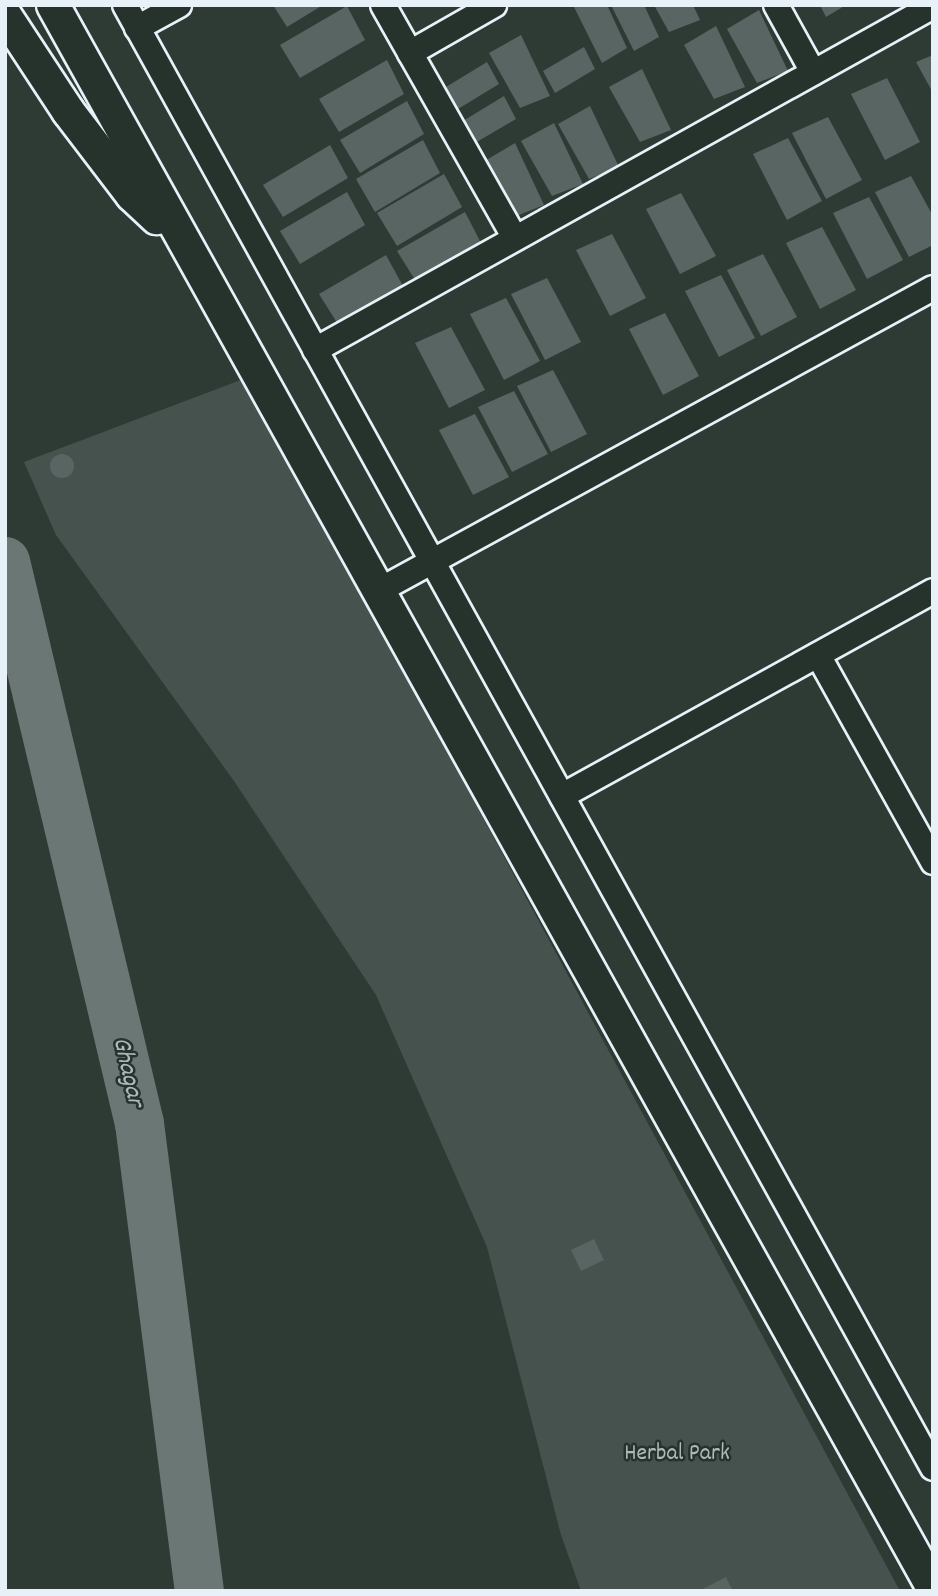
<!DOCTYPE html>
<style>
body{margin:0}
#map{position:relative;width:938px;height:1596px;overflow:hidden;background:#2e3b35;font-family:Dekko,sans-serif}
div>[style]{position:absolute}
.green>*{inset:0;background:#45524e}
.river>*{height:49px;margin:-24.5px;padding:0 24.5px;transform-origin:24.5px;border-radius:24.5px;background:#6b7775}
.building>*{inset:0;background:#596563}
.round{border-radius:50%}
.roads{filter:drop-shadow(2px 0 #e8f1f8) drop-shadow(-2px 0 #e8f1f8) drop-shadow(0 2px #e8f1f8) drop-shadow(0 -2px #e8f1f8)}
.minor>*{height:24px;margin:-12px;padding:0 12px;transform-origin:12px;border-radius:12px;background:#26332d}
.tertiary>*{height:32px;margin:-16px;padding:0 16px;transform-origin:16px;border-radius:16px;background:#26332d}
span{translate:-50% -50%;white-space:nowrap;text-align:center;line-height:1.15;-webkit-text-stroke:5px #26332d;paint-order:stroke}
.park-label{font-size:24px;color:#afb9bc}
.water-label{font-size:26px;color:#b0babd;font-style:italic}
.frame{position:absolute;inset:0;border:7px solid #e8f1f8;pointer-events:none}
</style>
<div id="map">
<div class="green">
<div style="clip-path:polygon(246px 378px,900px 1591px,581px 1591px,561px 1535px,487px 1247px,376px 995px,234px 781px,56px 535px,24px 462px)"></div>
</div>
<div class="river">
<div style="left:5px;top:561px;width:578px;rotate:76.59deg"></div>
<div style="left:139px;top:1123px;width:472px;rotate:82.7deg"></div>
</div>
<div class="building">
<div style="clip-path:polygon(273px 5px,323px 5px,287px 27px)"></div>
<div style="clip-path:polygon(573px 5px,607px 5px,627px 48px,602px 63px)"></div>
<div style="clip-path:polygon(611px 5px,644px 5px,659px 37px,634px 51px)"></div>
<div style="clip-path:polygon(654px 5px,693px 5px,700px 20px,669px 32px)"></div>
<div style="clip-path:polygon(820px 5px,846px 5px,826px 17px)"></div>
<div style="clip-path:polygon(347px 6px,365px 40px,300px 78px,280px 45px)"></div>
<div style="clip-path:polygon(759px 10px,788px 71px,757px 83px,727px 29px)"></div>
<div style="clip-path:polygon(716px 26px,745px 87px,714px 99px,684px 45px)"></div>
<div style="clip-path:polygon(521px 35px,550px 96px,520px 108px,489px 53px)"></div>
<div style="clip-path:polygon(584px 47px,595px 69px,555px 93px,543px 71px)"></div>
<div style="clip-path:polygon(933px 55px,933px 93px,916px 62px)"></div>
<div style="clip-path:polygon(387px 60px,404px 94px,339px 132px,319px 99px)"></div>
<div style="clip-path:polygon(487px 62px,499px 84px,458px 109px,446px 87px)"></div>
<div style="clip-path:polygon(642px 69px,671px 130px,640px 142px,609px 87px)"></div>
<div style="clip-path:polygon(887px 78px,920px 142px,885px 160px,851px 94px)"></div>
<div style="clip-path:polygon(504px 96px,516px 119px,475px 143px,463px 121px)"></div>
<div style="clip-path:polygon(407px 101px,424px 134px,360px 173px,340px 140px)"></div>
<div style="clip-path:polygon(590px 106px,619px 167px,589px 179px,558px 124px)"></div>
<div style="clip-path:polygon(828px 117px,862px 180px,826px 199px,792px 133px)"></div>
<div style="clip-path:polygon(554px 123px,583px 184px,552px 196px,521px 141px)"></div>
<div style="clip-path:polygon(788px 138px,822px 201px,787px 220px,753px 154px)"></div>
<div style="clip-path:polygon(423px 140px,440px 173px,375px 212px,356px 179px)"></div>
<div style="clip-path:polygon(515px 143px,544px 205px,514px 217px,483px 162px)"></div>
<div style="clip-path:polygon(330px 145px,348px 178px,283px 217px,263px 185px)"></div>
<div style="clip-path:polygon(444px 174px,462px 207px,397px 246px,377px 213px)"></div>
<div style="clip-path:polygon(911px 176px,933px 216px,933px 245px,909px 257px,875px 192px)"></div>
<div style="clip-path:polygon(347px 192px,365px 225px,300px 264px,280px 231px)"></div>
<div style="clip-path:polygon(681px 193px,716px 256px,680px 274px,646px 209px)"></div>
<div style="clip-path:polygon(869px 197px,903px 260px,867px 279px,833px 213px)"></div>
<div style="clip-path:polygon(465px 212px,482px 245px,417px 283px,397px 251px)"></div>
<div style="clip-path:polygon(822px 227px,856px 290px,820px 309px,786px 243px)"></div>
<div style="clip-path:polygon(612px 234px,646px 298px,610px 316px,576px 250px)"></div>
<div style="clip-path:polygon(763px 254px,797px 317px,761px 336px,727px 270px)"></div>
<div style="clip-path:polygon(386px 255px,404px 288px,339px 326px,319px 294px)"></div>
<div style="clip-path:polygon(721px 275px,755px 338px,719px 357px,685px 291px)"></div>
<div style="clip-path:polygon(547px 278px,581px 342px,545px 360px,511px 294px)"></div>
<div style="clip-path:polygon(506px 298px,540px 361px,504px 380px,470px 314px)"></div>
<div style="clip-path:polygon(665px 313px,699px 376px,663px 395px,629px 329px)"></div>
<div style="clip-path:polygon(451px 327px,485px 390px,449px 408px,415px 343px)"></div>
<div style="clip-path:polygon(553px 370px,587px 434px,551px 452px,517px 386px)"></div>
<div style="clip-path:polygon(514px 391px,548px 454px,512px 472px,478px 407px)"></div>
<div style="clip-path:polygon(475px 414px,509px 477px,473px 495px,439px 430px)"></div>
<div class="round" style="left:50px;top:454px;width:24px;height:24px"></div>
<div style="clip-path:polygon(594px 1239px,604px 1260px,581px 1271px,571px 1250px)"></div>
<div style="clip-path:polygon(726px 1577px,733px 1591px,699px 1591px)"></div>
</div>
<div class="roads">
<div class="minor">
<div style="left:125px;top:5px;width:1671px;rotate:61.09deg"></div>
<div style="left:383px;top:5px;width:268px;rotate:60.5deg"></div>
<div style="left:776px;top:5px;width:77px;rotate:61.1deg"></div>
<div style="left:137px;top:28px;width:48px;rotate:-28.7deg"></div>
<div style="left:410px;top:53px;width:97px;rotate:-29.7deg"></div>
<div style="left:315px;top:350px;width:707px;rotate:-29.1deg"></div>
<div style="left:380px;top:590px;width:630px;rotate:-28.64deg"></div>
<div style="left:818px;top:655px;width:237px;rotate:60.9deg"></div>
<div style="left:562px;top:796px;width:424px;rotate:-28.9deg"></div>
</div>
<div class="tertiary">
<div style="left:53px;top:5px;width:1811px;rotate:60.93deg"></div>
<div style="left:5px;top:15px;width:115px;rotate:56.7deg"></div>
<div style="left:68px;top:111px;width:106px;rotate:52.7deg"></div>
<div style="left:132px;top:195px;width:34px;rotate:43deg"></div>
</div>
</div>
<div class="park-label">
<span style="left:677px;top:1455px">Herbal Park</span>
</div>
<div class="water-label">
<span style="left:127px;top:1072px;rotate:77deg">Ghagar</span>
</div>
<div class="frame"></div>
</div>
